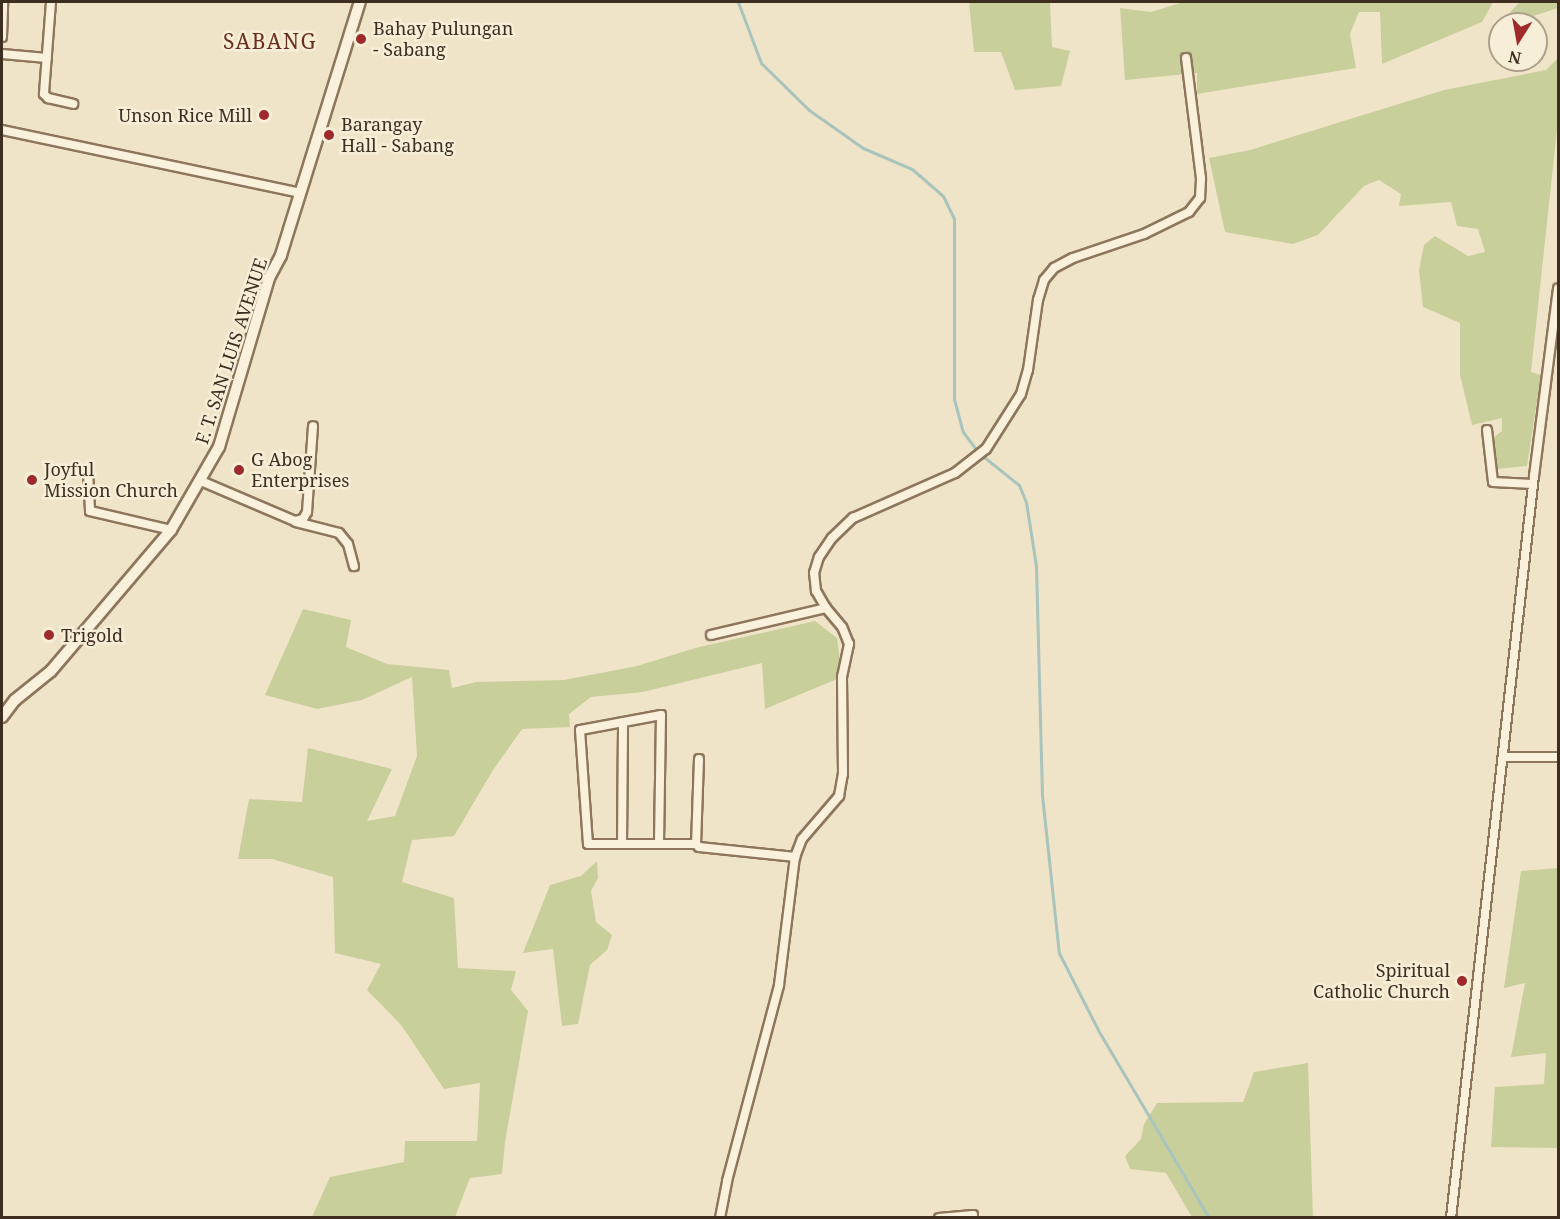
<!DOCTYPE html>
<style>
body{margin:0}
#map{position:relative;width:1560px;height:1219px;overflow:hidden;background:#f0e4c8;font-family:"Noto Serif",serif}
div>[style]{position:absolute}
.green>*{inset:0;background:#c9cf9b}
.stream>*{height:3px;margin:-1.5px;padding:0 1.5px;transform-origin:1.5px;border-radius:1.5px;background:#a9c4bc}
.roads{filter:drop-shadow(2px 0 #8d765c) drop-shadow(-2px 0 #8d765c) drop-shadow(0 2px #8d765c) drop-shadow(0 -2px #8d765c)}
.street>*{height:8px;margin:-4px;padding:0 4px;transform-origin:4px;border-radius:4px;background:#faf1dc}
.secondary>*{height:10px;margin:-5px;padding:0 5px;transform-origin:5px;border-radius:5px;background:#faf1dc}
.dots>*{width:16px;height:16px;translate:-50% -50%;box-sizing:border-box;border:3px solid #f7eed8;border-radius:50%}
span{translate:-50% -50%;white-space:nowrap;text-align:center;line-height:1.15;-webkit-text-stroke:5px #f7eed8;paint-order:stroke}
.poi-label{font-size:18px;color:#3d2e20}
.left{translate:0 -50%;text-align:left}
.right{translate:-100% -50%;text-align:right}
.street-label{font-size:18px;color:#3d2e20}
.quarter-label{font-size:21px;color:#6b2e1e;letter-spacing:1.5px}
.frame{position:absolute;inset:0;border:3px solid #3d2e20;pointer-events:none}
.north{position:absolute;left:1488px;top:12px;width:60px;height:60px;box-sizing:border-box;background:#f7eed8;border:2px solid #ada18e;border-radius:50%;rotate:191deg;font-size:16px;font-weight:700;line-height:24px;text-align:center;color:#3d2e20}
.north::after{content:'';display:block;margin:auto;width:21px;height:27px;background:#9e2a2b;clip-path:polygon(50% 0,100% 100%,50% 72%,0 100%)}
</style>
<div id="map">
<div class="green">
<div style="clip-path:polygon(969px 2px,1050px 2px,1052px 47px,1070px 51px,1061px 86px,1015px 90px,1001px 52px,974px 52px)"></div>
<div style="clip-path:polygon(1183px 2px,1493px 2px,1482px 22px,1382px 64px,1380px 12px,1359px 12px,1350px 34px,1356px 68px,1197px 94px,1197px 73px,1125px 80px,1120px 8px,1151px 12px)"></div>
<div style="clip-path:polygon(1520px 2px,1558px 2px,1558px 8px,1524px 19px,1510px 12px)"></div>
<div style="clip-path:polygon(1558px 58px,1558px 120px,1531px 372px,1541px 375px,1527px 466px,1497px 469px,1494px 437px,1502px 431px,1502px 418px,1472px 425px,1460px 375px,1460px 323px,1423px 307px,1419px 270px,1424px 245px,1435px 236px,1468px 256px,1485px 252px,1478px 229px,1457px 226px,1451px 202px,1399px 206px,1401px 194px,1379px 180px,1364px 186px,1318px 235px,1293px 244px,1225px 232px,1209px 158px,1250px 150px,1444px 90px,1546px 70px)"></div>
<div style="clip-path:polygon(303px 609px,351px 620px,346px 647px,387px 664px,449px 670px,452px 688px,476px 682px,564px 680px,637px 666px,699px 647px,815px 621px,837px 638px,842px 677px,765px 709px,762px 663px,643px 692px,591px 697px,569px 714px,570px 727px,522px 729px,493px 770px,454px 836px,412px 840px,402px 882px,454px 898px,458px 968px,516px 971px,511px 990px,528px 1011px,505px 1142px,502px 1174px,470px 1178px,455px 1217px,312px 1217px,330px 1177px,404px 1162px,405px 1141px,477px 1141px,480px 1083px,444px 1089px,402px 1026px,367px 990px,381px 964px,335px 953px,333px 877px,272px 859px,238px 859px,249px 799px,302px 802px,308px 748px,392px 769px,367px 821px,395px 816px,417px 756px,412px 677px,362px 700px,317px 709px,265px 695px)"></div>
<div style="clip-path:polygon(597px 861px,598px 878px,591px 891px,596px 922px,612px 935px,607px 950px,590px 965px,578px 1024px,562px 1026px,553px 949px,523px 953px,550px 885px,581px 876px)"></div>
<div style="clip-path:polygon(1558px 868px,1558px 1148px,1491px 1147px,1495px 1087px,1544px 1084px,1546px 1053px,1511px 1057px,1525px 983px,1504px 988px,1521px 871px)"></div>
<div style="clip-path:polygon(1308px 1063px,1313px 1217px,1192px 1217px,1166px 1173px,1130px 1169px,1125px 1156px,1141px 1139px,1144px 1124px,1157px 1103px,1243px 1102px,1254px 1072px)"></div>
</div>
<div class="stream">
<div style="left:738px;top:2px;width:65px;rotate:69.3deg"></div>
<div style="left:761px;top:63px;width:67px;rotate:44.4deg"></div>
<div style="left:809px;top:110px;width:66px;rotate:35.1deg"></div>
<div style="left:863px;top:148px;width:53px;rotate:23.2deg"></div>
<div style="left:912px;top:169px;width:41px;rotate:41.1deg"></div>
<div style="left:943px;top:196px;width:25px;rotate:64deg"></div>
<div style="left:954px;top:219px;width:180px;rotate:90deg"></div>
<div style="left:954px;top:399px;width:34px;rotate:75deg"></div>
<div style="left:963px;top:432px;width:26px;rotate:53deg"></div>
<div style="left:979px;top:453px;width:51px;rotate:38.7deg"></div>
<div style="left:1019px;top:485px;width:18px;rotate:68deg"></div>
<div style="left:1026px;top:502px;width:65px;rotate:81.1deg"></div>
<div style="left:1036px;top:566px;width:229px;rotate:88.5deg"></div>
<div style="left:1042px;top:795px;width:159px;rotate:83.9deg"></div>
<div style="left:1059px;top:953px;width:86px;rotate:63.1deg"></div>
<div style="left:1098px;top:1030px;width:218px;rotate:59.4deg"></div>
</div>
<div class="roads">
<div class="street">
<div style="left:51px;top:2px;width:92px;rotate:94.4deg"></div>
<div style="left:44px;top:94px;width:6px;rotate:45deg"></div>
<div style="left:48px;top:98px;width:26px;rotate:13deg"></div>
<div style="left:2px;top:37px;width:35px;rotate:-88deg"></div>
<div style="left:2px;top:54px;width:45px;rotate:5.1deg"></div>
<div style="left:2px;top:130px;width:305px;rotate:11.9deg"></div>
<div style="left:1487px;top:430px;width:52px;rotate:83.4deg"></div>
<div style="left:1493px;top:482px;width:40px;rotate:2.9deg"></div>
<div style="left:88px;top:471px;width:40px;rotate:87.1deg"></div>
<div style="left:90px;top:511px;width:83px;rotate:13.2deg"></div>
<div style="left:201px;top:481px;width:102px;rotate:23.1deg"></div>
<div style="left:295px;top:521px;width:8px;rotate:-14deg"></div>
<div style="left:303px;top:519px;width:8px;rotate:-60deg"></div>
<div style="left:307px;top:512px;width:86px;rotate:-86deg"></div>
<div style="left:296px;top:522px;width:44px;rotate:14.3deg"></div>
<div style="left:339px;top:533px;width:14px;rotate:51deg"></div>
<div style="left:348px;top:544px;width:23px;rotate:75deg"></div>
<div style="left:711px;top:635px;width:118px;rotate:-13.2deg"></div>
<div style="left:1504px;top:757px;width:54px"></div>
<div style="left:699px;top:759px;width:85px;rotate:92deg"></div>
<div style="left:696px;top:844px;width:4px;rotate:45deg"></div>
<div style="left:699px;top:847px;width:97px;rotate:5.9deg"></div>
<div style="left:622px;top:843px;width:121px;rotate:-89.5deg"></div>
<div style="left:659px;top:843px;width:128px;rotate:-89.1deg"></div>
<div style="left:661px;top:715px;width:82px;rotate:169.5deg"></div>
<div style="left:580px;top:730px;width:114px;rotate:86deg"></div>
<div style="left:588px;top:844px;width:108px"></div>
<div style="left:720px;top:1218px;width:38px;rotate:-79deg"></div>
<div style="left:727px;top:1181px;width:203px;rotate:-75.1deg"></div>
<div style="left:779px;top:985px;width:129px;rotate:-82.9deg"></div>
<div style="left:795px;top:857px;width:19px;rotate:-69deg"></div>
<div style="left:802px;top:839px;width:57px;rotate:-49.3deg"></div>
<div style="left:839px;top:796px;width:22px;rotate:-80deg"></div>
<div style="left:843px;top:774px;width:97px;rotate:-90.6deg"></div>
<div style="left:842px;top:677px;width:34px;rotate:-78deg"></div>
<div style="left:849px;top:644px;width:18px;rotate:-112deg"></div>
<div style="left:842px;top:627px;width:25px;rotate:-130deg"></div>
<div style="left:826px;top:608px;width:20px;rotate:-120deg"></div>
<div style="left:816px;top:591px;width:18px;rotate:-96deg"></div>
<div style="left:814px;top:573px;width:17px;rotate:-73deg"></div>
<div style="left:819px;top:557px;width:23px;rotate:-56deg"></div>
<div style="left:832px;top:538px;width:29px;rotate:-44deg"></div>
<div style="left:853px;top:518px;width:111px;rotate:-23.8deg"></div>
<div style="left:955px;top:473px;width:39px;rotate:-38deg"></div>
<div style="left:986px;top:449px;width:65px;rotate:-57.5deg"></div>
<div style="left:1021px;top:394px;width:25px;rotate:-74deg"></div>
<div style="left:1028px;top:370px;width:71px;rotate:-81.9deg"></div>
<div style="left:1038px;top:300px;width:21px;rotate:-73deg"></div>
<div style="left:1044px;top:280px;width:16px;rotate:-50deg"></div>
<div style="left:1054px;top:268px;width:21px;rotate:-28deg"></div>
<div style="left:1073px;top:258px;width:75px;rotate:-18.7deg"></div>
<div style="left:1144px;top:234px;width:50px;rotate:-26.1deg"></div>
<div style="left:1189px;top:212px;width:18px;rotate:-52deg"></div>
<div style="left:1200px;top:198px;width:20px;rotate:-87deg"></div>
<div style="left:1201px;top:178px;width:121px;rotate:-97.1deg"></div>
<div style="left:939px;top:1218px;width:34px;rotate:-5deg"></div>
<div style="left:973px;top:1215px;width:3px;rotate:90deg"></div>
<div style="left:1451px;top:1218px;width:747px;rotate:-83.62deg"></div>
<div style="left:1534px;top:476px;width:189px;rotate:-82.7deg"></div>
</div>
<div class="secondary">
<div style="left:2px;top:717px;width:21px;rotate:-53deg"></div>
<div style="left:15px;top:700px;width:46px;rotate:-38.9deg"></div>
<div style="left:51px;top:671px;width:185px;rotate:-49.6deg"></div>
<div style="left:171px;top:530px;width:96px;rotate:-60deg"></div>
<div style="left:219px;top:447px;width:176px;rotate:-73.5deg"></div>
<div style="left:269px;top:278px;width:26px;rotate:-62deg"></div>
<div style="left:281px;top:255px;width:265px;rotate:-72.7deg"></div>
</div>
</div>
<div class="dots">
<div style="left:361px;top:39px;background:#9e2a2b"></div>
<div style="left:264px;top:115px;background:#9e2a2b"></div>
<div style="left:329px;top:135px;background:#9e2a2b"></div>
<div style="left:239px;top:470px;background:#9e2a2b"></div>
<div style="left:32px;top:480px;background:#9e2a2b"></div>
<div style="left:49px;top:635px;background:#9e2a2b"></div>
<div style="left:1462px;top:981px;background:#9e2a2b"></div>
</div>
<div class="poi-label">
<span class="left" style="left:373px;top:39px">Bahay Pulungan<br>- Sabang</span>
<span class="right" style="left:252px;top:115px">Unson Rice Mill</span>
<span class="left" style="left:341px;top:135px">Barangay<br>Hall - Sabang</span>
<span class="left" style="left:251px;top:470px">G Abog<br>Enterprises</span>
<span class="left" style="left:44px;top:480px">Joyful<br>Mission Church</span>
<span class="left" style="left:61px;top:635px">Trigold</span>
<span class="right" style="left:1450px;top:981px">Spiritual<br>Catholic Church</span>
</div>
<div class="street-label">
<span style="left:231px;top:351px;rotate:-72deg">F. T. SAN LUIS AVENUE</span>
</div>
<div class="quarter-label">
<span style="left:270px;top:41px">SABANG</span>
</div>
<div class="frame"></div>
<div class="north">N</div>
</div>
